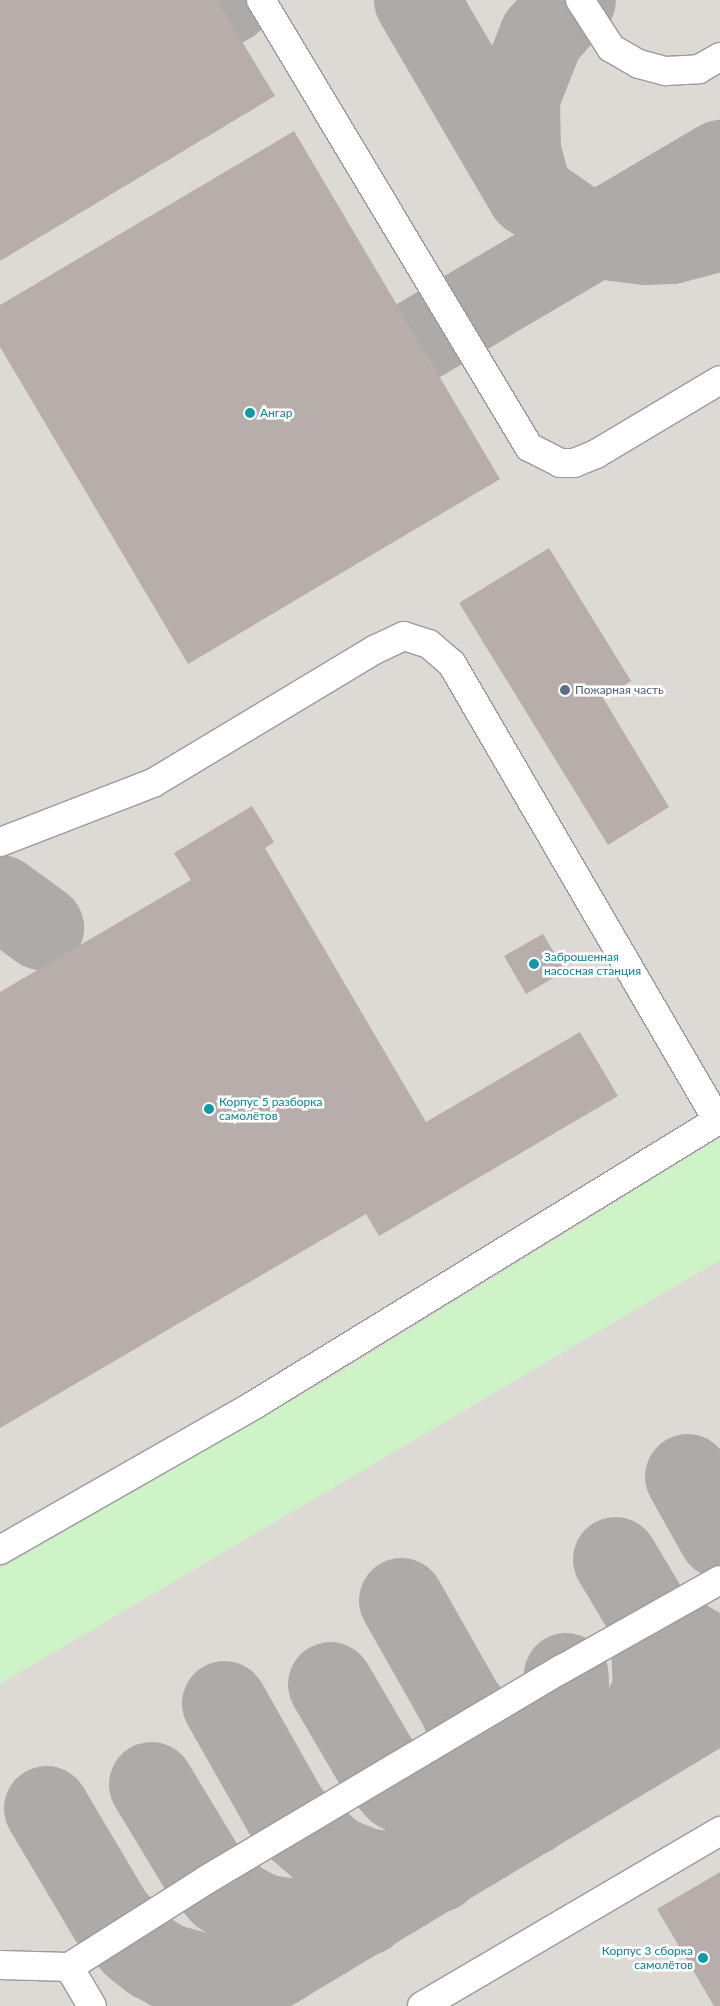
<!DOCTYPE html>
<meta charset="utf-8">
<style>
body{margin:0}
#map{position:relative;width:720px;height:2006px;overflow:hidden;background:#eee9e5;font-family:Lato,sans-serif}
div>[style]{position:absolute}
.airport>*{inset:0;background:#dddad6}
.park>*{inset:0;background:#cdf3c7}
.taxiway>*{height:85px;margin:-42.5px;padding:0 42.5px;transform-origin:42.5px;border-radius:42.5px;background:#adaaa8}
.building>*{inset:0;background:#b7aeab}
.roads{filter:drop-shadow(1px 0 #9b9b9b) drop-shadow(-1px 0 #9b9b9b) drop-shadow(0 1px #9b9b9b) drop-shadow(0 -1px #9b9b9b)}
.minor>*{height:28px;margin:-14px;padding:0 14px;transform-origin:14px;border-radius:14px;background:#fff}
.dots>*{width:14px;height:14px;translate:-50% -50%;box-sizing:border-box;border:2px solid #fff;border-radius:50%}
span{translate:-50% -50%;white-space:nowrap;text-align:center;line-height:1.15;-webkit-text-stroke:5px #fff;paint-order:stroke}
.culture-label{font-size:12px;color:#0d838f}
.left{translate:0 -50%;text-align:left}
.right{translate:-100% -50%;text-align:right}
.service-label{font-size:12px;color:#4e5e75}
</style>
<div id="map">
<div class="airport">
<div style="clip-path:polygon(0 0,720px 0,720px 2006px,0 2006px)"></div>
</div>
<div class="park">
<div style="clip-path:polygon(720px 1138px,720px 1260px,0 1684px,0 1569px,326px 1381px)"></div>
</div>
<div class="taxiway">
<div style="left:416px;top:0;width:224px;rotate:59.7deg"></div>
<div style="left:529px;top:193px;width:61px;rotate:35deg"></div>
<div style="left:579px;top:228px;width:35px;rotate:16deg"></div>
<div style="left:613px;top:238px;width:31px;rotate:7deg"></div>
<div style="left:644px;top:242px;width:27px;rotate:-2deg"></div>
<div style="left:671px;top:241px;width:51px;rotate:-14.9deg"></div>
<div style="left:221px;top:5px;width:10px;rotate:-29deg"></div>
<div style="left:527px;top:184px;width:34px;rotate:-105deg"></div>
<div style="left:518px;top:151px;width:54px;rotate:-91.1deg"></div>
<div style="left:517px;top:97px;width:66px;rotate:-68.5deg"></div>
<div style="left:541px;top:36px;width:48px;rotate:-48.4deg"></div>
<div style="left:418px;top:340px;width:351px;rotate:-30.5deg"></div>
<div style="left:0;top:897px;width:51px;rotate:36.2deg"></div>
<div style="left:687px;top:1476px;width:68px;rotate:60.8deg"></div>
<div style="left:615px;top:1559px;width:72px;rotate:59.2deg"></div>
<div style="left:652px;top:1621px;width:59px;rotate:31.8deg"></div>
<div style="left:401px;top:1600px;width:124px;rotate:60.5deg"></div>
<div style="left:462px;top:1708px;width:30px;rotate:46deg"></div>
<div style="left:483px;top:1730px;width:30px;rotate:37deg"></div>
<div style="left:507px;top:1748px;width:26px;rotate:25deg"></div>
<div style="left:531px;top:1759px;width:28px;rotate:10deg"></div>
<div style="left:559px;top:1764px;width:25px;rotate:2deg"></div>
<div style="left:584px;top:1765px;width:36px;rotate:-11deg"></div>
<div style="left:619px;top:1758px;width:27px;rotate:-56deg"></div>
<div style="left:634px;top:1736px;width:52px;rotate:-66.4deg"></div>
<div style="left:655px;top:1688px;width:67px;rotate:-92.6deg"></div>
<div style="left:330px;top:1684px;width:95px;rotate:59.7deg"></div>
<div style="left:378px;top:1766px;width:30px;rotate:48deg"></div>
<div style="left:398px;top:1788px;width:46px;rotate:29.9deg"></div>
<div style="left:438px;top:1811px;width:24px;rotate:17deg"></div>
<div style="left:461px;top:1818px;width:35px;rotate:2deg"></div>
<div style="left:496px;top:1819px;width:34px;rotate:-10deg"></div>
<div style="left:529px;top:1813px;width:57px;rotate:-58.5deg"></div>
<div style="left:559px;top:1764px;width:53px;rotate:-81.3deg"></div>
<div style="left:567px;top:1712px;width:37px;rotate:-92deg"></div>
<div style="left:224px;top:1703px;width:124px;rotate:60.5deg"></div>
<div style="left:285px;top:1811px;width:20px;rotate:49deg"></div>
<div style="left:298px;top:1826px;width:49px;rotate:40.9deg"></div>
<div style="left:335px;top:1858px;width:32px;rotate:22deg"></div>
<div style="left:365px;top:1870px;width:18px;rotate:9deg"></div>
<div style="left:383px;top:1873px;width:55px;rotate:-4.2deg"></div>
<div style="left:438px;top:1869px;width:60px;rotate:-57.9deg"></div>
<div style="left:470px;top:1818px;width:44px;rotate:-78.2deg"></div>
<div style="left:479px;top:1775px;width:25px;rotate:-92deg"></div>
<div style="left:478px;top:1750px;width:45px;rotate:-110.9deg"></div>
<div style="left:151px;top:1784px;width:97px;rotate:58.9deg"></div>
<div style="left:201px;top:1867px;width:33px;rotate:50deg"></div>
<div style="left:222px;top:1892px;width:29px;rotate:34deg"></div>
<div style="left:246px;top:1908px;width:21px;rotate:25deg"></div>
<div style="left:265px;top:1917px;width:53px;rotate:7.5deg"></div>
<div style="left:318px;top:1924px;width:48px;rotate:-13.2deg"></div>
<div style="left:46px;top:1808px;width:126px;rotate:59.3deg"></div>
<div style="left:110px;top:1916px;width:38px;rotate:48deg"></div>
<div style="left:135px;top:1944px;width:23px;rotate:38deg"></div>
<div style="left:153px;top:1958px;width:17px;rotate:28deg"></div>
<div style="left:168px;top:1966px;width:38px;rotate:15deg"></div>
<div style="left:205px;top:1976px;width:44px;rotate:-3.9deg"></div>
<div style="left:249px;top:1973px;width:30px;rotate:-17deg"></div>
<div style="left:207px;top:2006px;width:598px;rotate:-30.98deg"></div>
</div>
<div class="building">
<div style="clip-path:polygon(0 0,217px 0,275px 96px,0 261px)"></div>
<div style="clip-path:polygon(294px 131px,500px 479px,188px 664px,0 347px,0 305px)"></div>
<div style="clip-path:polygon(549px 548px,631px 681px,603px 698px,669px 807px,608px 845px,459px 603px)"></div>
<div style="clip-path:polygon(252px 806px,274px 842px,265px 848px,426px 1122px,580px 1032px,618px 1096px,379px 1236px,366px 1214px,0 1428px,0 992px,191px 880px,174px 853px)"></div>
<div style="clip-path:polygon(543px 934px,565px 971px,526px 994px,504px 956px)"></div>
<div style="clip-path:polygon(720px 1872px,720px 2006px,714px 2006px,657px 1909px)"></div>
</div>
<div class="roads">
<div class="minor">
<div style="left:261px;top:0;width:521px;rotate:59.06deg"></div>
<div style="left:529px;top:447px;width:35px;rotate:27deg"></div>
<div style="left:560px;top:463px;width:14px"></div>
<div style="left:574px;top:463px;width:24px;rotate:-22deg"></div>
<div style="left:596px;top:454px;width:144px;rotate:-30.8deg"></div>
<div style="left:580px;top:0;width:57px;rotate:57.1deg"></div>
<div style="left:611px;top:48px;width:32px;rotate:30deg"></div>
<div style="left:639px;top:64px;width:28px;rotate:15deg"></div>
<div style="left:666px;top:71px;width:33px;rotate:-3deg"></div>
<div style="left:699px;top:69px;width:24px;rotate:-30deg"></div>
<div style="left:0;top:842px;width:164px;rotate:-21.1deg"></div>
<div style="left:153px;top:783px;width:258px;rotate:-31deg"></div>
<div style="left:374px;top:650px;width:33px;rotate:-25deg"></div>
<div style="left:404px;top:636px;width:26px;rotate:18deg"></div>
<div style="left:429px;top:644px;width:30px;rotate:41deg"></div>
<div style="left:452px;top:664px;width:529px;rotate:59.8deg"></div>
<div style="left:0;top:1550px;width:292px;rotate:-29.7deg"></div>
<div style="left:254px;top:1405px;width:547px;rotate:-31.54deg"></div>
<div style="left:0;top:1965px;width:69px;rotate:1.7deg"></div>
<div style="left:69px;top:1967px;width:162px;rotate:-32.4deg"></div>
<div style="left:206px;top:1880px;width:414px;rotate:-30.7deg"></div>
<div style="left:562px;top:1669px;width:181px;rotate:-29.4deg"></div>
<div style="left:69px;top:1967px;width:45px;rotate:59.5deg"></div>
<div style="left:422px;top:2006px;width:346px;rotate:-30.4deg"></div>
</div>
</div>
<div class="dots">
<div style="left:250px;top:413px;background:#0f9aa8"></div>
<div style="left:565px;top:690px;background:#5c6f8a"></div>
<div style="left:534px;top:964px;background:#0f9aa8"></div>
<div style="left:209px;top:1109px;background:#0f9aa8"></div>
<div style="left:703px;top:1958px;background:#0f9aa8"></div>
</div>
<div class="culture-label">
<span class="left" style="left:260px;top:413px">Ангар</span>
<span class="left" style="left:544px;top:964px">Заброшенная<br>насосная станция</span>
<span class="left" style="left:219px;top:1109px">Корпус 5 разборка<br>самолётов</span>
<span class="right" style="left:693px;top:1958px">Корпус 3 сборка<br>самолётов</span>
</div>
<div class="service-label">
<span class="left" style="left:575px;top:690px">Пожарная часть</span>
</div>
</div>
